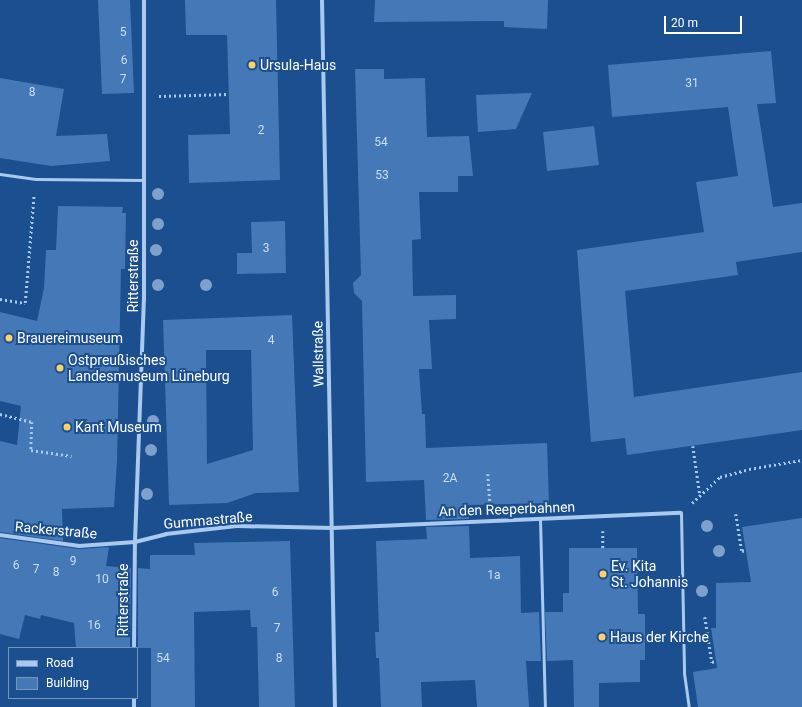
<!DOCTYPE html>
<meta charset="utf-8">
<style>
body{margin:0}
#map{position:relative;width:802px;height:707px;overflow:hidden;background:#1b4f8f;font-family:Roboto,sans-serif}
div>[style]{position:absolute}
.building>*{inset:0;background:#4478b7}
.path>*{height:2.5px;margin-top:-1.25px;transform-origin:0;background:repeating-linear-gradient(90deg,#a9c9ee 0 2px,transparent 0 5px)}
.service>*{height:3px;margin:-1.5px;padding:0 1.5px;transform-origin:1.5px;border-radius:1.5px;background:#a9c9ee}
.pedestrian>*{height:3.5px;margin:-1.75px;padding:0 1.75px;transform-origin:1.75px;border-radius:1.75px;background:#a9c9ee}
.minor>*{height:4px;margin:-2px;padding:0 2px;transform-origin:2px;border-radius:2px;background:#a9c9ee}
.trees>*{width:12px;height:12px;margin:-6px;border-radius:50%;background:#7ea0ca}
.dots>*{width:11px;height:11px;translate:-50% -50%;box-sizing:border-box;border:2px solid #1b4f8f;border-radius:50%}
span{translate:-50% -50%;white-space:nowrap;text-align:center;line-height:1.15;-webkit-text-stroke:4px #1b4f8f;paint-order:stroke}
.number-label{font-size:12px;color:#d0dded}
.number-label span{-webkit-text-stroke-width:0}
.poi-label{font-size:14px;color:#fff}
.left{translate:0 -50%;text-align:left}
.street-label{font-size:14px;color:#fff}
.legend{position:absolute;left:8px;top:647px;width:130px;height:52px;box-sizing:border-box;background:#1b4f8f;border:1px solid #7695bc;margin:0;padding:5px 7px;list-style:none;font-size:12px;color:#fff}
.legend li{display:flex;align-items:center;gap:8px;height:20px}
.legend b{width:20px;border:1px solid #7695bc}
.scale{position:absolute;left:664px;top:16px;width:78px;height:18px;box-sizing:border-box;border:2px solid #fff;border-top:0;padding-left:5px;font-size:12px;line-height:14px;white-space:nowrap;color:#fff;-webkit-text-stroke:3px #1b4f8f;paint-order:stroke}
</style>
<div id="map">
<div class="building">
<div style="clip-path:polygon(98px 0,130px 0,134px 93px,102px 94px)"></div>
<div style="clip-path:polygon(185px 0,276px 0,280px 180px,189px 183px,188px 135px,230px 134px,227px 35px,186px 35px)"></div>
<div style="clip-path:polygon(375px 0,548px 0,547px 29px,504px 27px,504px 21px,374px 22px)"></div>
<div style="clip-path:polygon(771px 51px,776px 103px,757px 104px,773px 207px,802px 203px,802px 252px,736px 262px,738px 275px,625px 291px,634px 397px,802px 372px,802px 430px,627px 455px,625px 438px,591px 442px,577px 250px,704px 232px,696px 182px,738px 176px,728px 107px,612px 117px,608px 65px)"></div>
<div style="clip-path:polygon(355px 69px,384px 69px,384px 79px,425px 78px,427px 137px,469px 136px,473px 176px,458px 176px,458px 192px,419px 192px,421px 239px,412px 240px,413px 296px,456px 295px,456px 319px,429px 320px,432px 369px,419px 369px,422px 414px,425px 414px,426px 448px,547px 443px,549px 503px,468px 505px,469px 519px,426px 520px,424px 480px,366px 482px,362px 301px,354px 293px,353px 283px,361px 275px)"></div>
<div style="clip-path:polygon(0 78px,64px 89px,56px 136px,107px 134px,110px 161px,51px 166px,0 158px)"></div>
<div style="clip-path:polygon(532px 93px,516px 129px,478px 132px,476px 95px)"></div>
<div style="clip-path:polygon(594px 126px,599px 165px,547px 171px,543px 132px)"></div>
<div style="clip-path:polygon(58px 206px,123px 207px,122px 213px,126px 213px,125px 269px,121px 269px,117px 461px,114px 507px,62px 509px,63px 541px,0 532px,0 441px,17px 445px,21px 406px,0 401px,0 312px,37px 321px,44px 288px,46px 250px,56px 250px)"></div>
<div style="clip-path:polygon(285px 221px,286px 273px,237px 274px,237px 253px,252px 253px,251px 222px)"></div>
<div style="clip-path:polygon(evenodd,292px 315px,299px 492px,256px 493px,227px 503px,169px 505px,163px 320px,292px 315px,206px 350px,251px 350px,253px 450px,207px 464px,206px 350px)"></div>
<div style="clip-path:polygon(802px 518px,802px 707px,698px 707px,693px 672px,717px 668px,711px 628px,716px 628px,716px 583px,751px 582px,742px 527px)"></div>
<div style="clip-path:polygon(469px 526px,470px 558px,520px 556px,521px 613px,539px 612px,541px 661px,526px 661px,529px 707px,477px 707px,475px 680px,421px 682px,422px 707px,381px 707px,379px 658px,376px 658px,375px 632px,379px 632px,376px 541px,427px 539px,426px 527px)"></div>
<div style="clip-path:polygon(0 538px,79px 549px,109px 547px,106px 566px,131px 568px,130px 648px,76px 648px,74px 623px,41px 615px,40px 619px,25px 615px,19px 639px,0 634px)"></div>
<div style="clip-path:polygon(290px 541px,295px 707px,259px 707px,257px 627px,251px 627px,250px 610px,194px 612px,195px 707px,151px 707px,151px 648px,138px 648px,138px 568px,150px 569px,150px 555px,195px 555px,194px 543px)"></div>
<div style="clip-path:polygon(569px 548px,637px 548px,638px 614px,645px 614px,645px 660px,640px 660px,640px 682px,599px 683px,599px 707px,574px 707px,573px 660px,547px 661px,545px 612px,563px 612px,563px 593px,569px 593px)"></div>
</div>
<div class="path">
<div style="left:159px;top:96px;width:70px;rotate:-1.6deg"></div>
<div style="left:0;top:299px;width:25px;rotate:9deg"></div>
<div style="left:25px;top:303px;width:109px;rotate:-85.3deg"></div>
<div style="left:0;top:414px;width:33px;rotate:14deg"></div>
<div style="left:32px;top:422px;width:28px;rotate:92deg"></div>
<div style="left:31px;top:450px;width:41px;rotate:8.3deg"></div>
<div style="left:693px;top:446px;width:49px;rotate:81.9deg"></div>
<div style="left:488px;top:474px;width:32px;rotate:86deg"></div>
<div style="left:692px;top:503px;width:38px;rotate:-43deg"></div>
<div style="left:720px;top:477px;width:30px;rotate:-15deg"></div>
<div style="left:749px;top:469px;width:54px;rotate:-9.6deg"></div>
<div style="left:736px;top:514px;width:37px;rotate:81deg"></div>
<div style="left:742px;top:551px;width:4px;rotate:-14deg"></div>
<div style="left:603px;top:531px;width:17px;rotate:90deg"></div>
<div style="left:705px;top:617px;width:46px;rotate:81.2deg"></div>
<div style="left:712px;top:662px;width:4px;rotate:-14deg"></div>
</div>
<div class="service">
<div style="left:0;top:174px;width:36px;rotate:8deg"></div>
<div style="left:36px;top:179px;width:108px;rotate:0.5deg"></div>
<div style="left:681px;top:513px;width:160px;rotate:88.9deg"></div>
<div style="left:684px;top:673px;width:34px;rotate:82deg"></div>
<div style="left:540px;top:519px;width:188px;rotate:88.5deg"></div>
</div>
<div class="pedestrian">
<div style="left:0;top:535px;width:80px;rotate:7.9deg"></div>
<div style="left:79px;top:546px;width:56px;rotate:-4.1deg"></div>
</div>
<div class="minor">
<div style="left:322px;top:0;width:707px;rotate:88.95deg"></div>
<div style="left:135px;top:542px;width:32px;rotate:-14deg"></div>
<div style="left:166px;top:534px;width:71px;rotate:-6.4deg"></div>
<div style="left:237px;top:526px;width:96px;rotate:1.2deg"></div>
<div style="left:333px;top:528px;width:348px;rotate:-2.5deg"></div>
<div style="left:134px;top:648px;width:106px;rotate:-89.5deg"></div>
<div style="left:135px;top:542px;width:242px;rotate:-87.9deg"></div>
<div style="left:144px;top:300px;width:300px;rotate:-90deg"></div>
<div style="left:134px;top:707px;width:9px;rotate:-90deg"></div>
</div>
<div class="trees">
<div style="left:158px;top:194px"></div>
<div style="left:158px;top:224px"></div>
<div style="left:156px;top:250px"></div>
<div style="left:158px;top:285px"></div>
<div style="left:206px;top:285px"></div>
<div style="left:153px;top:421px"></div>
<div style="left:151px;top:450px"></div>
<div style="left:147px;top:494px"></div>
<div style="left:707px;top:526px"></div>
<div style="left:719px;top:551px"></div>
<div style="left:702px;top:591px"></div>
</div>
<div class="dots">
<div style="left:252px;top:65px;background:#ffd166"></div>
<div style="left:9px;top:338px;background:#ffd166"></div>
<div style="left:60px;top:368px;background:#ffd166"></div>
<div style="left:67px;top:427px;background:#ffd166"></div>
<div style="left:603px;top:574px;background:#ffd166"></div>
<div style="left:602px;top:637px;background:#ffd166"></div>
</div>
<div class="number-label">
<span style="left:123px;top:33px">5</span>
<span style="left:124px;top:61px">6</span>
<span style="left:123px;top:80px">7</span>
<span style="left:692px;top:84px">31</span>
<span style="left:32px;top:93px">8</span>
<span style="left:261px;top:131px">2</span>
<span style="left:381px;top:143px">54</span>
<span style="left:382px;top:176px">53</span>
<span style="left:266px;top:249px">3</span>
<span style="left:271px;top:341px">4</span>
<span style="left:450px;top:479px">2A</span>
<span style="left:73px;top:562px">9</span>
<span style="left:16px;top:566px">6</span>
<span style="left:36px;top:570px">7</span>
<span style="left:56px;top:573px">8</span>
<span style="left:494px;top:576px">1a</span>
<span style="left:102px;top:580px">10</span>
<span style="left:275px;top:593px">6</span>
<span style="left:94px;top:626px">16</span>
<span style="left:277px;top:629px">7</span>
<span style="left:163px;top:659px">54</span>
<span style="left:279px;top:659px">8</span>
</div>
<div class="poi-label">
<span class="left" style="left:260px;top:65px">Ursula-Haus</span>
<span class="left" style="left:17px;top:338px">Brauereimuseum</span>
<span class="left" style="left:68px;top:368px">Ostpreußisches<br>Landesmuseum Lüneburg</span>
<span class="left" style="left:75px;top:427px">Kant Museum</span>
<span class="left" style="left:611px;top:574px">Ev. Kita<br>St. Johannis</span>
<span class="left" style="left:610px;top:637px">Haus der Kirche</span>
</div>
<div class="street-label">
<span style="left:133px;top:276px;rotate:-90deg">Ritterstraße</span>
<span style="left:318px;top:354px;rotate:-91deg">Wallstraße</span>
<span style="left:507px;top:509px;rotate:-2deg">An den Reeperbahnen</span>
<span style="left:208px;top:520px;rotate:-5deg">Gummastraße</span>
<span style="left:56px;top:530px;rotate:5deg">Rackerstraße</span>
<span style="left:123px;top:600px;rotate:-90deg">Ritterstraße</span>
</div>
<ul class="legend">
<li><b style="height:5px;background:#a9c9ee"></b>Road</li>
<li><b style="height:11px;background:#4478b7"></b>Building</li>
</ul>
<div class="scale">20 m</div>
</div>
